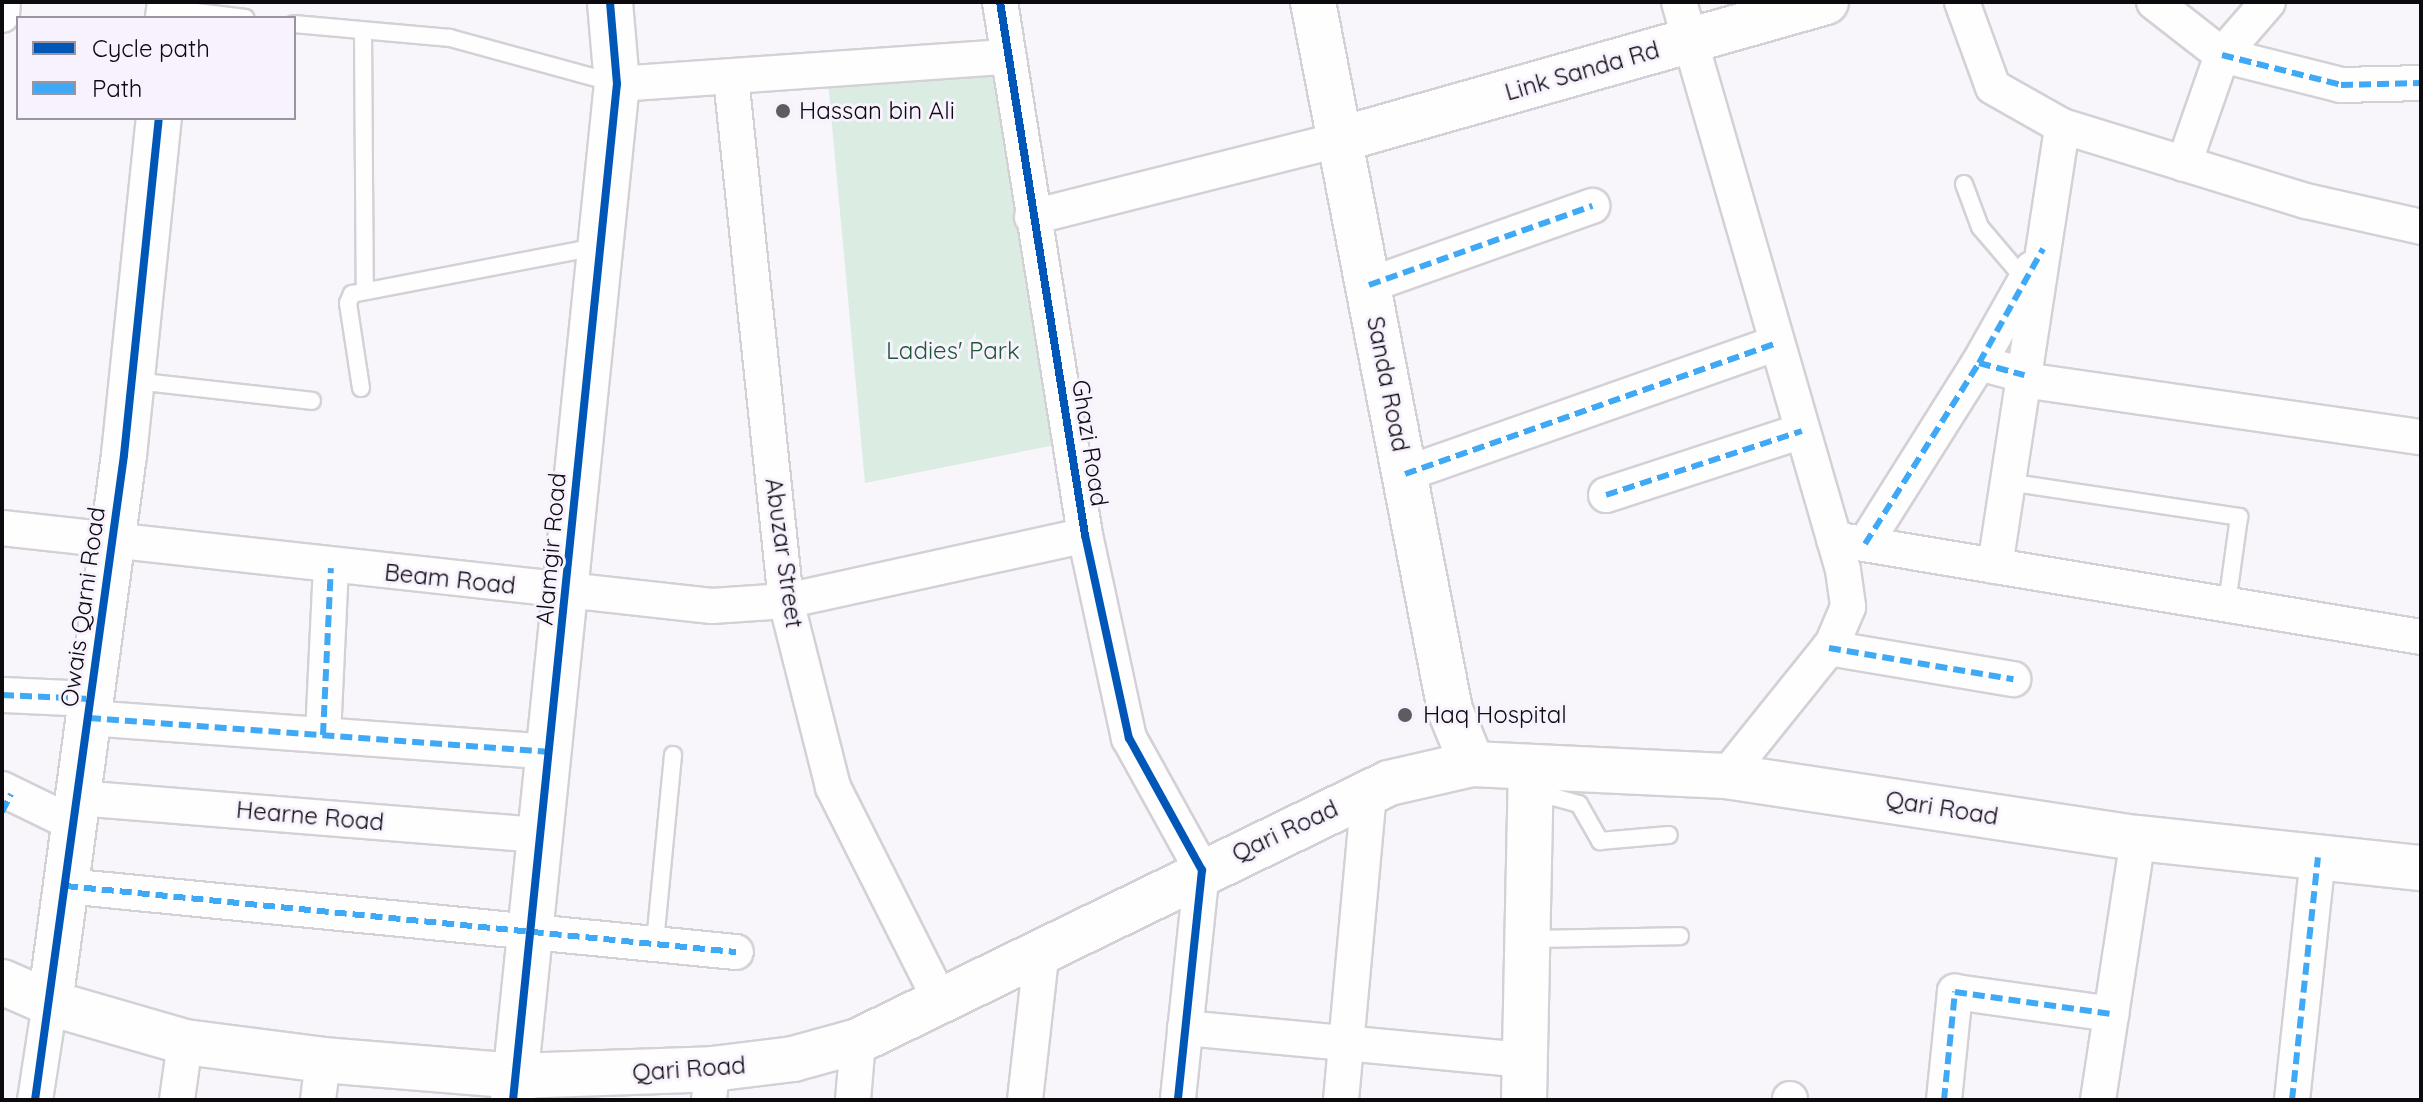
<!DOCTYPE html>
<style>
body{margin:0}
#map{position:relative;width:2423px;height:1102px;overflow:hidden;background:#f8f5fb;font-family:Quicksand,sans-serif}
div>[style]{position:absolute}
.green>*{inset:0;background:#dbede2}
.roads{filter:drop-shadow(2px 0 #d3d1d6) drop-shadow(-2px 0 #d3d1d6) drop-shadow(0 2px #d3d1d6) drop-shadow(0 -2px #d3d1d6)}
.lane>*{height:16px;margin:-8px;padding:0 8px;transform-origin:8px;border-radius:8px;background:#fefefe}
.street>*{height:34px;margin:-17px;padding:0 17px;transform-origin:17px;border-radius:17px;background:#fefefe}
.secondary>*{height:44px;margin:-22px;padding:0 22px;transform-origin:22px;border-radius:22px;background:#fefefe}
.quiet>*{height:6px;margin-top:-3px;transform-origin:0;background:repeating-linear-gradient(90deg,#3fa9f5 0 12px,transparent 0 18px)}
.cycleway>*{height:8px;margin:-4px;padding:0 4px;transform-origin:4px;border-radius:4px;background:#0057b8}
.dots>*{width:22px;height:22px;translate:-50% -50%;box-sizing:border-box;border:4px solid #f8f2fe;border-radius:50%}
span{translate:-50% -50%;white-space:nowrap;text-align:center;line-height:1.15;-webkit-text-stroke:6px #f8f2fe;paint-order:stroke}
.street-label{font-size:24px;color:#0c0a0e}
.poi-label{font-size:24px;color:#0c0a0e}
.left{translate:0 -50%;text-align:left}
.park-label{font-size:24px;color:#1c5a36}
.frame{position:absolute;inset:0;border:4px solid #0c0a0e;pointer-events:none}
.legend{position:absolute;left:16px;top:16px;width:280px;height:104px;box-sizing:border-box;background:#f8f2fe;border:2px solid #9a959e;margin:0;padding:10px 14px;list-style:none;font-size:24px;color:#0c0a0e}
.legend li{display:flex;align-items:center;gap:16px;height:40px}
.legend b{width:40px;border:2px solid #9a959e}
</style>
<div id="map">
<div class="green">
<div style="clip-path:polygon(1006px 57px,1070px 442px,865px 483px,827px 71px)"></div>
</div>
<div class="roads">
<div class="lane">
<div style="left:171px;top:9px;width:75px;rotate:6.9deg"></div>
<div style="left:294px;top:24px;width:157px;rotate:5.1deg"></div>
<div style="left:450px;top:38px;width:171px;rotate:15.3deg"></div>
<div style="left:363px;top:32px;width:257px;rotate:89.6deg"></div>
<div style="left:1964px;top:184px;width:46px;rotate:69.6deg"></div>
<div style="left:1980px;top:227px;width:71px;rotate:49.6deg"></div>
<div style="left:135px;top:381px;width:178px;rotate:6.4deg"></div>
<div style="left:361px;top:388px;width:86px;rotate:-98.7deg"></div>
<div style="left:348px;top:303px;width:10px;rotate:-66deg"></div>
<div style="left:352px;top:294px;width:249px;rotate:-10.9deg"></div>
<div style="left:2008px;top:482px;width:234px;rotate:8.6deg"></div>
<div style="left:2239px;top:517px;width:88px;rotate:97.9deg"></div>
<div style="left:1532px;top:791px;width:49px;rotate:15.5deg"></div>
<div style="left:1579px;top:804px;width:43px;rotate:60.4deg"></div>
<div style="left:1600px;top:841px;width:69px;rotate:-5deg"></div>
<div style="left:1529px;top:939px;width:151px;rotate:-1.1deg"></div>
<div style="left:655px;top:942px;width:188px;rotate:-84.5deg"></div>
</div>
<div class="street">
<div style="left:1000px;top:2px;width:540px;rotate:80.94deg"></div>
<div style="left:1085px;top:535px;width:208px;rotate:77.8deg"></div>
<div style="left:1129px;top:738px;width:151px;rotate:61.1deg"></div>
<div style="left:1202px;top:870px;width:231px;rotate:96deg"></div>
<div style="left:1679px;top:2px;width:591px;rotate:73.89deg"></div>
<div style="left:1843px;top:570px;width:37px;rotate:82deg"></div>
<div style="left:1848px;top:607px;width:39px;rotate:113deg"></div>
<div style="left:1833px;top:643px;width:171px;rotate:128.8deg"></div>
<div style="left:1962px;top:2px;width:90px;rotate:70deg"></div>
<div style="left:1993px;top:87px;width:79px;rotate:29.5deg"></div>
<div style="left:2062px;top:126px;width:255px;rotate:17.1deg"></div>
<div style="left:2306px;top:201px;width:118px;rotate:12.7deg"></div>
<div style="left:2154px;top:2px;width:86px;rotate:37.9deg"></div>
<div style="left:2222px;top:55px;width:70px;rotate:-49deg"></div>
<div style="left:2px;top:15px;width:13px;rotate:-86deg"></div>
<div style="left:731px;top:78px;width:526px;rotate:84deg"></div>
<div style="left:786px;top:601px;width:192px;rotate:75.8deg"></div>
<div style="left:833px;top:787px;width:238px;rotate:63.3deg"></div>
<div style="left:617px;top:84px;width:390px;rotate:-4deg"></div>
<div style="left:2184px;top:164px;width:115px;rotate:-70.8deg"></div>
<div style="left:2222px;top:55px;width:123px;rotate:14.1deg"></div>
<div style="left:2341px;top:85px;width:80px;rotate:-1.4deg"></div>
<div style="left:1032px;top:217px;width:316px;rotate:-14.1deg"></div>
<div style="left:1369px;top:285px;width:237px;rotate:-19.5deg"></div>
<div style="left:1979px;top:363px;width:108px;rotate:-60.6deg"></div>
<div style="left:2024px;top:380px;width:401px;rotate:8.2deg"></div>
<div style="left:1405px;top:474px;width:394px;rotate:-19.4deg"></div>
<div style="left:1606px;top:495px;width:206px;rotate:-18.1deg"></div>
<div style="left:2px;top:528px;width:714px;rotate:6.27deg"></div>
<div style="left:712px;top:606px;width:74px;rotate:-3.9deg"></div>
<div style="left:786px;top:601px;width:306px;rotate:-12.4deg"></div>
<div style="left:1834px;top:539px;width:595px;rotate:9.48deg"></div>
<div style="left:1865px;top:544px;width:214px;rotate:-57.8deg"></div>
<div style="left:1979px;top:363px;width:47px;rotate:14.9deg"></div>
<div style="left:1995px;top:566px;width:445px;rotate:-81.3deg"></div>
<div style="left:1829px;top:648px;width:187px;rotate:9.6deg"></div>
<div style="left:2px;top:695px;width:89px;rotate:2.6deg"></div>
<div style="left:89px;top:718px;width:463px;rotate:4.2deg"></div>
<div style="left:323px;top:735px;width:167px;rotate:-87.3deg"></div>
<div style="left:2px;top:789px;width:80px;rotate:25.9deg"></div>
<div style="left:78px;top:798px;width:465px;rotate:4.6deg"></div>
<div style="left:66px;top:886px;width:673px;rotate:5.63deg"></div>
<div style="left:1185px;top:1028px;width:341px;rotate:5.4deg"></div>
<div style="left:35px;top:1100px;width:98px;rotate:-81.2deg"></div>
<div style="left:177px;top:1100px;width:59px;rotate:-82.1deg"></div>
<div style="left:318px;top:1100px;width:40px;rotate:-82.9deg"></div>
<div style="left:709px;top:1100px;width:31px;rotate:-84deg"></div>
<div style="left:853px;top:1100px;width:59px;rotate:-85.2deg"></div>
<div style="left:1025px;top:1100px;width:152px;rotate:-83.6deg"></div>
<div style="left:1341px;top:1100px;width:309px;rotate:-84.8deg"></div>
<div style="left:1790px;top:1100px;width:1px;rotate:-90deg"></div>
<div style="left:1944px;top:1100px;width:109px;rotate:-84.2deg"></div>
<div style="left:1955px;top:992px;width:158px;rotate:8deg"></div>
<div style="left:2098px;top:1100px;width:265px;rotate:-81.3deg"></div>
<div style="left:2292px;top:1100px;width:244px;rotate:-83.9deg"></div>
</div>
<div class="secondary">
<div style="left:1313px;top:2px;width:721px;rotate:79.05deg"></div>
<div style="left:1450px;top:710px;width:58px;rotate:67.8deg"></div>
<div style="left:168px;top:18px;width:16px;rotate:-83deg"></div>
<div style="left:1338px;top:140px;width:507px;rotate:-15.79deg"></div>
<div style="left:2px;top:982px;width:52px;rotate:23.6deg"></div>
<div style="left:50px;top:1003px;width:141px;rotate:16.1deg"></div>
<div style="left:185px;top:1042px;width:139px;rotate:7.4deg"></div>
<div style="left:323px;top:1060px;width:194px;rotate:4.7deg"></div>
<div style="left:516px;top:1076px;width:196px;rotate:-2deg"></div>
<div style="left:712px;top:1069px;width:82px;rotate:-7deg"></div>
<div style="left:793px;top:1059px;width:67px;rotate:-15.5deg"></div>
<div style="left:858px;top:1041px;width:590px;rotate:-25.91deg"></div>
<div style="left:1389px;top:783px;width:85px;rotate:-12.9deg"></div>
<div style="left:1472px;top:764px;width:254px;rotate:2.7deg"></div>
<div style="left:1726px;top:776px;width:417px;rotate:8.6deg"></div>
<div style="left:2138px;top:838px;width:285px;rotate:6.1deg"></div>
<div style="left:50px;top:1003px;width:553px;rotate:-82.31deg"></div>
<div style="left:124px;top:455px;width:339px;rotate:-84.1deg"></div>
<div style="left:513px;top:1100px;width:1021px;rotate:-84.16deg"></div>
<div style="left:617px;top:84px;width:82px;rotate:-94.9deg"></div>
<div style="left:1524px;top:1100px;width:333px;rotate:-88.8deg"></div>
</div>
</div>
<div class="quiet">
<div style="left:2222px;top:55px;width:123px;rotate:14.1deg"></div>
<div style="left:2341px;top:85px;width:80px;rotate:-1.4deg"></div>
<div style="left:1369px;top:285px;width:237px;rotate:-19.5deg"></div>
<div style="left:1979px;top:363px;width:131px;rotate:-60.7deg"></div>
<div style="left:1405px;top:474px;width:394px;rotate:-19.4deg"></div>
<div style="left:1606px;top:495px;width:206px;rotate:-18.1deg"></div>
<div style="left:1865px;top:544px;width:214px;rotate:-57.8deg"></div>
<div style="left:1979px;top:363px;width:47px;rotate:14.9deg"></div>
<div style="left:1829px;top:648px;width:187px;rotate:9.6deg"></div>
<div style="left:2px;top:695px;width:89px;rotate:2.6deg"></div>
<div style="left:89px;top:718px;width:463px;rotate:4.2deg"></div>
<div style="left:323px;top:735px;width:167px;rotate:-87.3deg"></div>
<div style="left:2px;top:812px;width:20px;rotate:-63deg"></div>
<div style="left:66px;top:886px;width:673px;rotate:5.63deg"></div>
<div style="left:1944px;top:1100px;width:109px;rotate:-84.2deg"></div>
<div style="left:1955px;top:992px;width:158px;rotate:8deg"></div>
<div style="left:2292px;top:1100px;width:244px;rotate:-83.9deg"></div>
</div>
<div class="cycleway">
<div style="left:1000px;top:2px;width:540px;rotate:80.94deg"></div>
<div style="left:1085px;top:535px;width:208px;rotate:77.8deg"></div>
<div style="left:1129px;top:738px;width:151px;rotate:61.1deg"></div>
<div style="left:1202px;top:870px;width:231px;rotate:96deg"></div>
<div style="left:35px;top:1100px;width:651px;rotate:-82.14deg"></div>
<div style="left:124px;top:455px;width:339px;rotate:-84.1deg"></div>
<div style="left:513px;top:1100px;width:1021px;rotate:-84.16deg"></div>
<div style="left:617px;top:84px;width:82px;rotate:-94.9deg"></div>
</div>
<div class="dots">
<div style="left:783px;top:111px;background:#5f5c61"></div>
<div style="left:1405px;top:715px;background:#5f5c61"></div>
</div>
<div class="street-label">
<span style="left:1582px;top:71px;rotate:-16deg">Link Sanda Rd</span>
<span style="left:1388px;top:384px;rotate:79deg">Sanda Road</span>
<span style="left:1090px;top:443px;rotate:81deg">Ghazi Road</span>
<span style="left:551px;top:549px;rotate:-85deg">Alamgir Road</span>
<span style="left:784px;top:553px;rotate:82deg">Abuzar Street</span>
<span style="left:450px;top:579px;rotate:6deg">Beam Road</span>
<span style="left:83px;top:607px;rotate:-82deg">Owais Qarni Road</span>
<span style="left:1942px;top:808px;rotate:9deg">Qari Road</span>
<span style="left:310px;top:816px;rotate:5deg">Hearne Road</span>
<span style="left:1285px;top:831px;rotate:-25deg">Qari Road</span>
<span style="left:689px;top:1069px;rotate:-4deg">Qari Road</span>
</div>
<div class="poi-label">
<span class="left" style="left:799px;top:111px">Hassan bin Ali</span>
<span class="left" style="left:1423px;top:715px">Haq Hospital</span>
</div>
<div class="park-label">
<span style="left:953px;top:351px">Ladies' Park</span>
</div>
<div class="frame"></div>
<ul class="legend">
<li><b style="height:10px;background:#0057b8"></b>Cycle path</li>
<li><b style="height:10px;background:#3fa9f5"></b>Path</li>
</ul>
</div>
